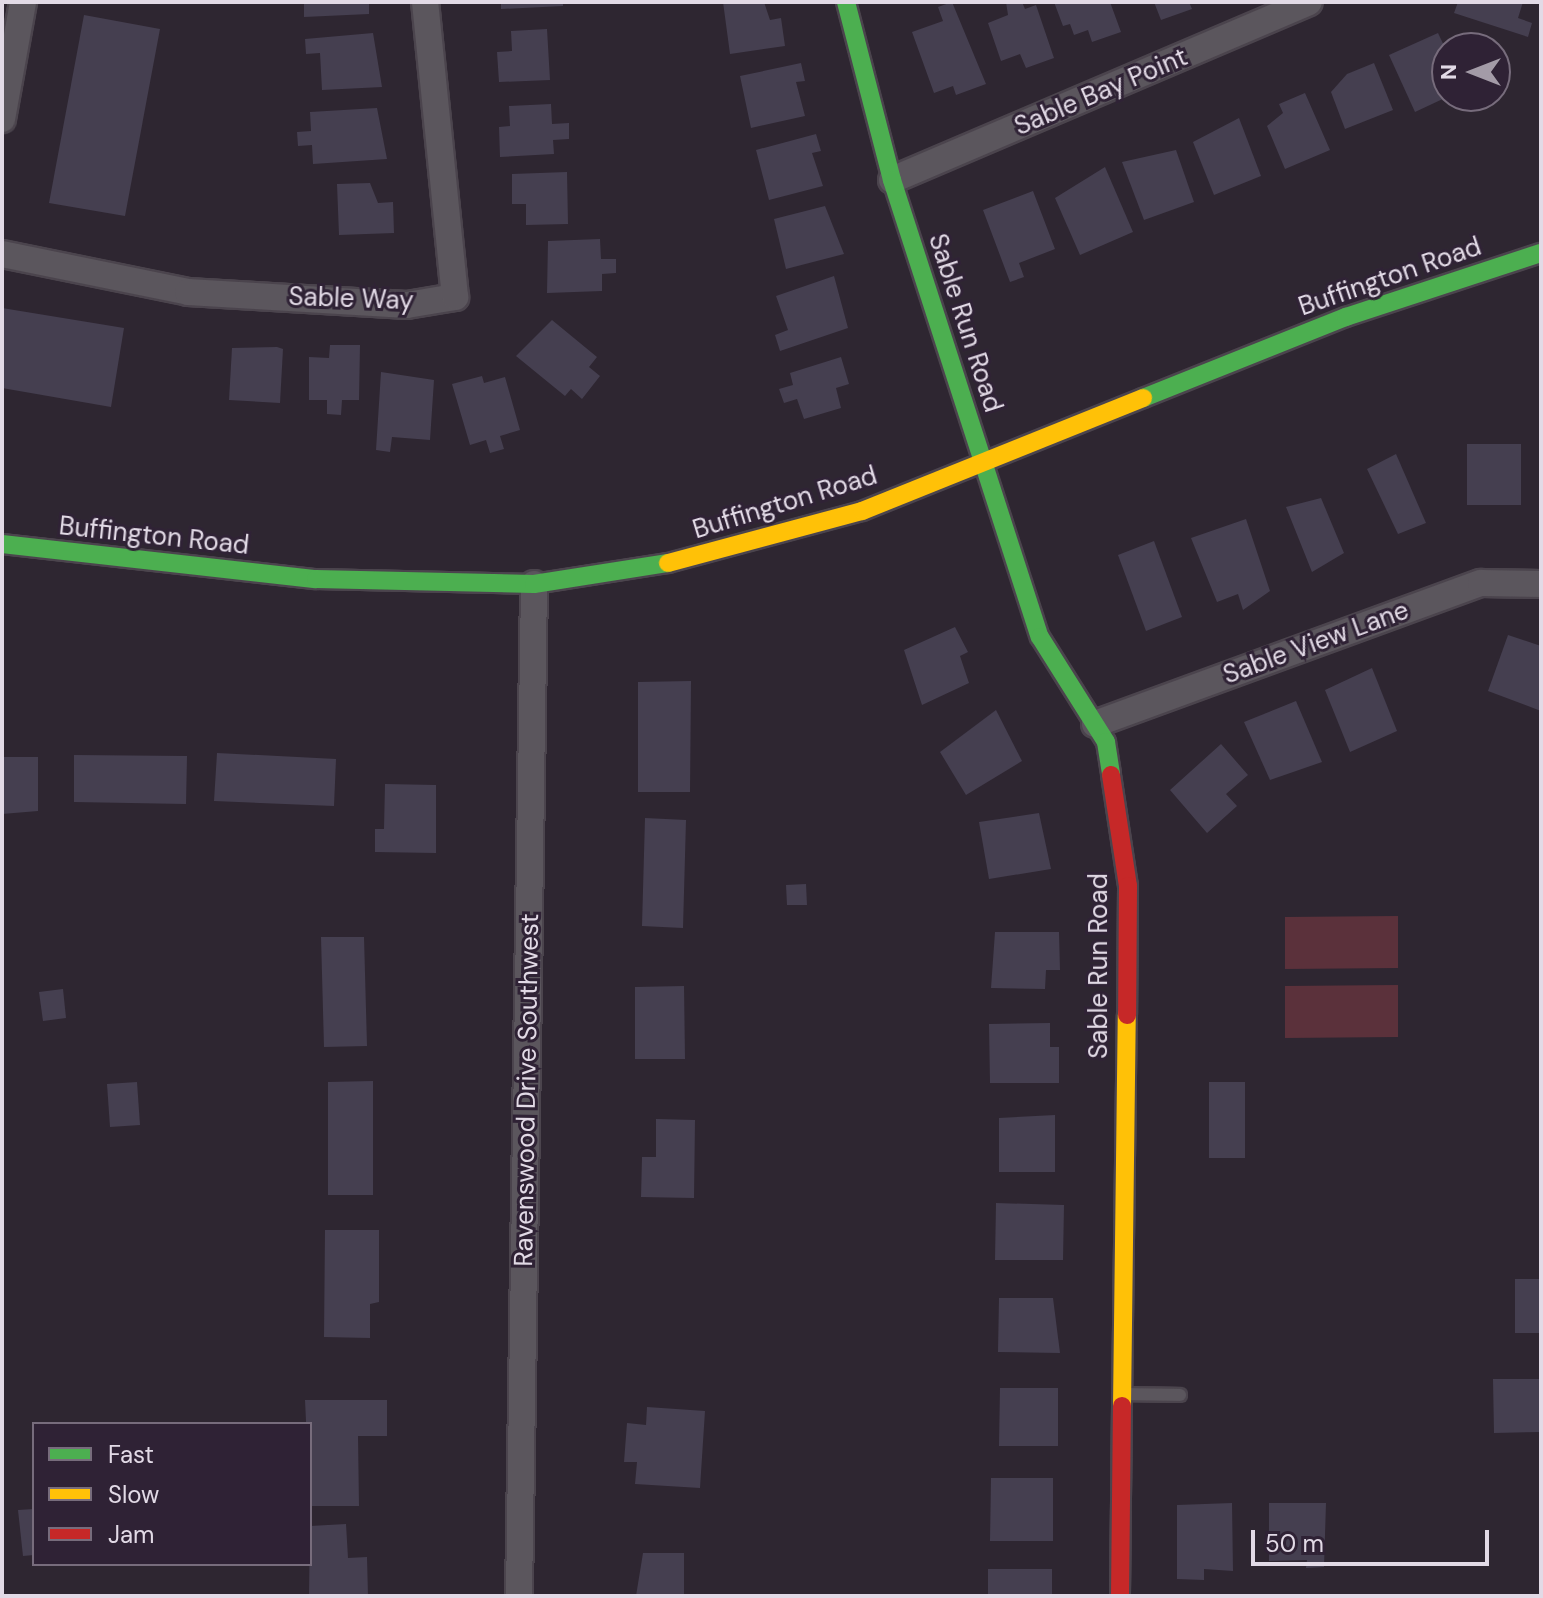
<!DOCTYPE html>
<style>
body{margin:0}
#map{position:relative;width:1543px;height:1598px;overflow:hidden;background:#2e2631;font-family:"DM Sans",sans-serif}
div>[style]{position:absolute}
.green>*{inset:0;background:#5b313b}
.building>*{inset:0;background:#453f50}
.roads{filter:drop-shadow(2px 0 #4b444d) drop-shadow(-2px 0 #4b444d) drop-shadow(0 2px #4b444d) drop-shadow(0 -2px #4b444d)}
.lane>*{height:12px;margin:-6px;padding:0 6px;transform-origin:6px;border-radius:6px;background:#5b565d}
.street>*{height:26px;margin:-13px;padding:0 13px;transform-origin:13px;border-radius:13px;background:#5b565d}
.fast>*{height:18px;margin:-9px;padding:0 9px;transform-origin:9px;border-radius:9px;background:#4caf50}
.slow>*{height:18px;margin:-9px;padding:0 9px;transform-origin:9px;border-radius:9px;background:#ffc107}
.jam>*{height:18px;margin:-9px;padding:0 9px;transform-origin:9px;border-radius:9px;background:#c62828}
span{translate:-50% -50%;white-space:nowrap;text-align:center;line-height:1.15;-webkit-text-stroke:6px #2f2235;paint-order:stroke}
.street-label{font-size:26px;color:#e2dae6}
.frame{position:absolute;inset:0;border:4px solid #e2dae6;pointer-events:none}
.legend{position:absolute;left:32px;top:1422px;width:280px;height:144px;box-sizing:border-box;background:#2f2235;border:2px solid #776c7c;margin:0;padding:10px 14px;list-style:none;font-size:24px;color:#e2dae6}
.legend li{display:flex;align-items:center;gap:16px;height:40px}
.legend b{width:40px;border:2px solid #776c7c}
.north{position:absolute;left:1431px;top:32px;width:80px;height:80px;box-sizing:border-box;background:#2f2235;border:2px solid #776c7c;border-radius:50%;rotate:270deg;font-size:22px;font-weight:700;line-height:32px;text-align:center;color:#e2dae6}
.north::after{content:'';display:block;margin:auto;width:28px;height:36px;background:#a39ba7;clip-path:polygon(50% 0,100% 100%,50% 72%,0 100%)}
.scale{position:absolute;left:1251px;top:1530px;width:238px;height:36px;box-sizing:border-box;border:4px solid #e2dae6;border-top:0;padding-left:10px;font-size:24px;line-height:28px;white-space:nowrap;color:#e2dae6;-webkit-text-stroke:6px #2f2235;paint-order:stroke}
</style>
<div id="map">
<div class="green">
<div style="clip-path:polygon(1398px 916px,1398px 968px,1285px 969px,1285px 917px)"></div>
<div style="clip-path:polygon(1398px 985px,1398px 1037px,1285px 1038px,1285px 986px)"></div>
</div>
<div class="building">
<div style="clip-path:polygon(304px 2px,369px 2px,369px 14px,304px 17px)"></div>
<div style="clip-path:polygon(501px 2px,563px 2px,563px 6px,501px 9px)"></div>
<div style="clip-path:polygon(723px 2px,764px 2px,770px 20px,781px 18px,785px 46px,730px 54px)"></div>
<div style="clip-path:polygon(952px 2px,986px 84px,956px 95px,953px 86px,934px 93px,912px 32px,943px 21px,938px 7px)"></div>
<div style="clip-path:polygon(1006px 2px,1022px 2px,1025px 9px,1036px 5px,1054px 58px,1026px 68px,1020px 54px,1001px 61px,988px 23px,1008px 15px)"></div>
<div style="clip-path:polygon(1054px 2px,1110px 2px,1121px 32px,1092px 42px,1088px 30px,1074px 35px,1070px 24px,1063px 26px)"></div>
<div style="clip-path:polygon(1154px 2px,1189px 2px,1192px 9px,1161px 20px)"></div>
<div style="clip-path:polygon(1458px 2px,1523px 2px,1518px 18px,1532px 23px,1528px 37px,1454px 13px)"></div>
<div style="clip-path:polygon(84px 15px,160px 29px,125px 216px,49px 203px)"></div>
<div style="clip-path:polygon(547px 29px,550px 80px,499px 82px,497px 52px,512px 51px,511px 31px)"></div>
<div style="clip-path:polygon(373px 33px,382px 87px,322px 90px,320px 53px,306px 54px,305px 39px)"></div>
<div style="clip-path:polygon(1438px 33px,1447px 52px,1447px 97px,1415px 112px,1389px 55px)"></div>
<div style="clip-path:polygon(801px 63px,805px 81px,796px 82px,805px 116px,751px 128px,740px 76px)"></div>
<div style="clip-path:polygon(1374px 63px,1393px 110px,1345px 129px,1331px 92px,1347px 74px)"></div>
<div style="clip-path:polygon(1305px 93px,1330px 150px,1285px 169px,1267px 126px,1283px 113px,1279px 104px)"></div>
<div style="clip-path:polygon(1451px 96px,1467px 96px,1470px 103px,1457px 109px)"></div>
<div style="clip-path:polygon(551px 104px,552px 124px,569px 123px,569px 139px,553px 140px,554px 154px,500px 157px,499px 127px,510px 126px,509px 106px)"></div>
<div style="clip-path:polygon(377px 108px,387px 159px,313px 164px,312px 145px,298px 146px,297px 132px,311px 131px,310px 112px)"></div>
<div style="clip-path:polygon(1239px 118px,1261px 176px,1214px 195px,1193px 142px)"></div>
<div style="clip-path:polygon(816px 134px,821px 151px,812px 153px,823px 186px,769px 200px,756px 150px)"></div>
<div style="clip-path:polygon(1176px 150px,1194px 202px,1144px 220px,1122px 162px)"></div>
<div style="clip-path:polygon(1105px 167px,1133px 232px,1080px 255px,1055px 198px)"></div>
<div style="clip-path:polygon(567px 172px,568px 224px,526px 225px,526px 204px,512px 204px,512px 174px)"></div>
<div style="clip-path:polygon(370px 183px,378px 203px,393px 202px,394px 233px,339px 235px,337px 184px)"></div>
<div style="clip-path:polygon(1033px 191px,1055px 249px,1019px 263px,1024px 277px,1010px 282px,983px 210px)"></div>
<div style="clip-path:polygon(825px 206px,844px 254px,786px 269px,774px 219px)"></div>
<div style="clip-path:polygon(600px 239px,601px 259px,616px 259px,616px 273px,602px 274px,602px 291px,547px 293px,548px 241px)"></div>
<div style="clip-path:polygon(834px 276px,848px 328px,780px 351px,775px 335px,788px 330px,776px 296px)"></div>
<div style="clip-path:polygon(2px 308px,124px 328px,111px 407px,2px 388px)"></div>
<div style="clip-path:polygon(552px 320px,597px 357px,589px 367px,600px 376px,582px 399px,571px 389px,565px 396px,516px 356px)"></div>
<div style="clip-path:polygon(330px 345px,360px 345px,359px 400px,342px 400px,341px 415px,327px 414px,327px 400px,309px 400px,309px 357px,329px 358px)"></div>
<div style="clip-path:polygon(277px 347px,283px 349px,280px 403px,229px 400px,232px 348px)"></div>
<div style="clip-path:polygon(841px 357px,849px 384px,836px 388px,841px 408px,804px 419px,797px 399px,784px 403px,779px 389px,793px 385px,790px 373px)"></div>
<div style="clip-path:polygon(381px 372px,434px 380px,430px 440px,392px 437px,390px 452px,376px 450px)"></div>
<div style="clip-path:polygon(482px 376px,484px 383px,505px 377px,520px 430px,500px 436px,504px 449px,490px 453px,486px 440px,470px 445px,452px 384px)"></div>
<div style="clip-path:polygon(1467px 444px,1521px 444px,1521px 505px,1467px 505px)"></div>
<div style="clip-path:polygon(1396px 454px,1426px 523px,1398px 534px,1367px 469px)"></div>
<div style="clip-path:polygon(1321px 498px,1344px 553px,1312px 572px,1286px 507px)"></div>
<div style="clip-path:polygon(1246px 519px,1270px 591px,1243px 610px,1238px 594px,1217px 602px,1191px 538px)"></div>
<div style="clip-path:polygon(1154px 541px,1182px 617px,1146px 631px,1118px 555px)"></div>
<div style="clip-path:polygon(955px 627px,968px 652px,960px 656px,969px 683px,922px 705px,904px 650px)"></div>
<div style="clip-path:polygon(1508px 635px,1541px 646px,1541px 711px,1488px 691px)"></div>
<div style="clip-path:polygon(1372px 668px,1397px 731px,1350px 752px,1325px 690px)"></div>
<div style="clip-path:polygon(691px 681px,690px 792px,638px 792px,638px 682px)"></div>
<div style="clip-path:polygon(1296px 701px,1322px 762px,1270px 780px,1244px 722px)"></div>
<div style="clip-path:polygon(996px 710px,1022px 761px,966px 795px,940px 752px)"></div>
<div style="clip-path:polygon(1221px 744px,1248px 775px,1226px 794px,1237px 806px,1207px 833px,1170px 790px)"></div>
<div style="clip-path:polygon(217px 753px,336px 759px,334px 806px,214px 801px)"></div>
<div style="clip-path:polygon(74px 755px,187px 756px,186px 804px,74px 802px)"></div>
<div style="clip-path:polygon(2px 757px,38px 757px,38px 811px,2px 814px)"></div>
<div style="clip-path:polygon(385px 784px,436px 785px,436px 853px,375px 852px,375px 829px,384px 829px)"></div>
<div style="clip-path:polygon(1039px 813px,1051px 869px,989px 879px,979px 822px)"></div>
<div style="clip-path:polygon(645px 818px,686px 820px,683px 928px,642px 926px)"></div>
<div style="clip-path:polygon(806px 884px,807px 905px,787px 905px,786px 885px)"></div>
<div style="clip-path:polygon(995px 932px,1059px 932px,1060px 970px,1046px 970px,1045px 989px,991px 988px)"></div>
<div style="clip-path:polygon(321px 937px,364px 937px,367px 1046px,324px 1047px)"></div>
<div style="clip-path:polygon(684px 986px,685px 1059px,635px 1059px,635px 987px)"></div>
<div style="clip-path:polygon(63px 989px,66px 1018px,43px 1021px,39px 992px)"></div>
<div style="clip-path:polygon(1050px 1023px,1050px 1047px,1059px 1047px,1059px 1083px,990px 1083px,989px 1024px)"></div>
<div style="clip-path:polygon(373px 1081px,373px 1195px,328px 1195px,328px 1082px)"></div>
<div style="clip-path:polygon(137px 1082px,140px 1125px,110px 1127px,107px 1084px)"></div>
<div style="clip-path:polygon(1209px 1082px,1245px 1082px,1245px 1158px,1209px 1158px)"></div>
<div style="clip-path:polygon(1055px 1115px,1055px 1172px,999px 1172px,999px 1118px)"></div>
<div style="clip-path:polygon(656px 1119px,695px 1120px,694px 1198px,641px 1197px,642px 1157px,656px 1157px)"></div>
<div style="clip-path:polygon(996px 1203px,1064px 1205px,1063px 1260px,995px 1260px)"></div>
<div style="clip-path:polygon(325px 1230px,379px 1230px,379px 1302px,370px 1304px,370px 1338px,324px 1337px)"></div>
<div style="clip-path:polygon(1515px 1279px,1541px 1279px,1541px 1333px,1515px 1333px)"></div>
<div style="clip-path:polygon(999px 1298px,1053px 1298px,1060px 1353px,998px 1352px)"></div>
<div style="clip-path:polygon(1493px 1379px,1541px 1379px,1541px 1432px,1494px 1433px)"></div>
<div style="clip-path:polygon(1000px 1388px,1058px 1388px,1058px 1446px,999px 1446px)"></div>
<div style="clip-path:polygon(305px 1400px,387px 1400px,387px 1436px,358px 1436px,359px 1506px,310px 1506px)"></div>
<div style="clip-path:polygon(647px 1407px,705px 1411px,700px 1488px,635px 1484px,637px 1462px,624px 1462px,627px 1423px,646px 1425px)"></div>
<div style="clip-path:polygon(991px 1478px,1053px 1478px,1053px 1541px,990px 1541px)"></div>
<div style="clip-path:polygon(1232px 1503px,1233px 1571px,1204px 1569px,1204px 1580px,1177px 1579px,1177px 1505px)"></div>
<div style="clip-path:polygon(1269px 1503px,1326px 1503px,1324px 1567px,1306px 1568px,1307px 1560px,1269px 1561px)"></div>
<div style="clip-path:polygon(34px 1509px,34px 1555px,23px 1556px,18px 1510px)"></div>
<div style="clip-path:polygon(346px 1524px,348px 1558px,367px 1557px,368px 1596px,309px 1596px,310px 1526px)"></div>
<div style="clip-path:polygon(643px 1553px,684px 1553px,684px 1596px,636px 1596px)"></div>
<div style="clip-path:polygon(988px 1569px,1052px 1569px,1052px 1596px,988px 1596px)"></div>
</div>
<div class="roads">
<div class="lane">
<div style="left:1125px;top:1394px;width:55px;rotate:1deg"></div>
</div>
<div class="street">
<div style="left:2px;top:119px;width:119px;rotate:-79.8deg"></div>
<div style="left:892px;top:180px;width:453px;rotate:-23.1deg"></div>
<div style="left:2px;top:254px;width:190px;rotate:11.5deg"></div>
<div style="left:188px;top:292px;width:219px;rotate:3.4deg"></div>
<div style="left:407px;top:305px;width:49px;rotate:-9.5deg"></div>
<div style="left:455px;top:297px;width:297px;rotate:-95.8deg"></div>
<div style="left:1095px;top:724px;width:411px;rotate:-20.1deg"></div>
<div style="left:1481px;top:583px;width:60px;rotate:1deg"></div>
<div style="left:519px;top:1596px;width:1012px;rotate:-89.15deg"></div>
</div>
<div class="fast">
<div style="left:846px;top:2px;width:184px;rotate:75.5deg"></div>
<div style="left:892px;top:180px;width:480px;rotate:72.1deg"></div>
<div style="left:1040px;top:637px;width:124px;rotate:57.8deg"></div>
<div style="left:1106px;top:742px;width:33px;rotate:81deg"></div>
<div style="left:1143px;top:398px;width:219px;rotate:-21.8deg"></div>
<div style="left:1346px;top:317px;width:205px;rotate:-18.2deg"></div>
<div style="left:2px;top:544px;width:316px;rotate:6.4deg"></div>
<div style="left:316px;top:579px;width:218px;rotate:1.3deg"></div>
<div style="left:534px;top:584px;width:136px;rotate:-8.9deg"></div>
</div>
<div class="slow">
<div style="left:668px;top:563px;width:201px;rotate:-15deg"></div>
<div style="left:862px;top:511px;width:303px;rotate:-21.9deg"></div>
<div style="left:1122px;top:1406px;width:391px;rotate:-89.3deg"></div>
</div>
<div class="jam">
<div style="left:1111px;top:775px;width:112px;rotate:81.3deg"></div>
<div style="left:1128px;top:886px;width:129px;rotate:90.4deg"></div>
<div style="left:1120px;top:1596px;width:190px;rotate:-89.4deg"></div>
</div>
</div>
<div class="street-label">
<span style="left:1101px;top:92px;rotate:-23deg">Sable Bay Point</span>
<span style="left:1390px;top:277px;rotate:-19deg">Buffington Road</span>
<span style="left:351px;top:299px;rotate:2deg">Sable Way</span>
<span style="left:965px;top:323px;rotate:72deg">Sable Run Road</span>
<span style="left:785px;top:503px;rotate:-17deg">Buffington Road</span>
<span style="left:154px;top:536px;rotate:6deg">Buffington Road</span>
<span style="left:1316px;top:643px;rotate:-20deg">Sable View Lane</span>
<span style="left:1099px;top:966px;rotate:-90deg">Sable Run Road</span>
<span style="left:527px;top:1090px;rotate:-89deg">Ravenswood Drive Southwest</span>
</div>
<div class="frame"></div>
<ul class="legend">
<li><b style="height:10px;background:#4caf50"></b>Fast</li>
<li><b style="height:10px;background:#ffc107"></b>Slow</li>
<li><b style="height:10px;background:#c62828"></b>Jam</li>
</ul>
<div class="north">N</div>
<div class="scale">50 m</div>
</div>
